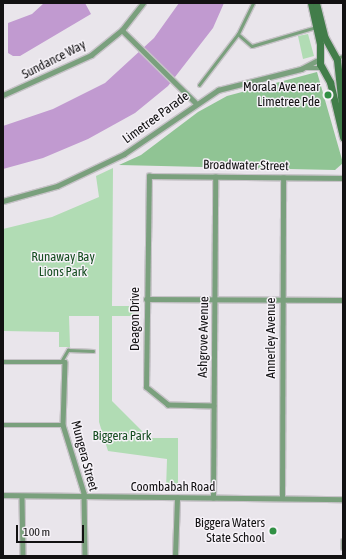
<!DOCTYPE html>
<style>
body{margin:0}
#map{position:relative;width:346px;height:559px;overflow:hidden;background:#e9e5eb;font-family:"Asap Condensed",sans-serif}
div>[style]{position:absolute}
.green>*{inset:0;background:#b1dcb4}
.forest>*{inset:0;background:#90c494}
.water>*{inset:0;background:#c19ad0}
.roads{filter:drop-shadow(1px 0 #c7c3c8) drop-shadow(-1px 0 #c7c3c8) drop-shadow(0 1px #c7c3c8) drop-shadow(0 -1px #c7c3c8)}
.lane>*{height:2.5px;margin:-1.25px;padding:0 1.25px;transform-origin:1.25px;border-radius:1.25px;background:#7aa07d}
.street>*{height:4.5px;margin:-2.25px;padding:0 2.25px;transform-origin:2.25px;border-radius:2.25px;background:#7aa07d}
.secondary>*{height:7px;margin:-3.5px;padding:0 3.5px;transform-origin:3.5px;border-radius:3.5px;background:#427d4a}
.dots>*{width:11px;height:11px;translate:-50% -50%;box-sizing:border-box;border:2px solid #f6f2f8;border-radius:50%}
span{translate:-50% -50%;white-space:nowrap;text-align:center;line-height:1.15;-webkit-text-stroke:3px #f6f2f8;paint-order:stroke}
.street-label{font-size:13px;color:#121112}
.poi-label{font-size:13px;color:#121112}
.right{translate:-100% -50%;text-align:right}
.park-label{font-size:13px;color:#154d20}
.frame{position:absolute;inset:0;border:4px solid #121112;pointer-events:none}
.scale{position:absolute;left:16px;top:525px;width:68px;height:18px;box-sizing:border-box;border:2px solid #121112;border-top:0;padding-left:5px;font-size:12px;line-height:14px;white-space:nowrap;color:#121112;-webkit-text-stroke:3px #f6f2f8;paint-order:stroke}
</style>
<div id="map">
<div class="green">
<div style="clip-path:polygon(308px 34px,314px 56px,303px 59px,298px 36px)"></div>
<div style="clip-path:polygon(113px 168px,112px 306px,139px 306px,139px 316px,112px 316px,112px 401px,149px 438px,178px 438px,178px 490px,166px 490px,167px 459px,108px 451px,99px 422px,99px 316px,69px 316px,70px 347px,59px 347px,59px 332px,3px 331px,3px 229px,52px 217px,99px 197px,96px 176px)"></div>
</div>
<div class="forest">
<div style="clip-path:polygon(317px 72px,343px 163px,335px 170px,119px 165px,141px 155px,198px 112px,227px 96px)"></div>
</div>
<div class="water">
<div style="clip-path:polygon(44px 3px,85px 3px,91px 14px,20px 56px,13px 56px,8px 53px,8px 23px,32px 14px)"></div>
<div style="clip-path:polygon(179px 3px,224px 3px,213px 28px,168px 86px,135px 113px,88px 139px,43px 158px,3px 169px,3px 126px,53px 109px,105px 83px,154px 38px)"></div>
</div>
<div class="roads">
<div class="lane">
<div style="left:238px;top:34px;width:34px;rotate:-64deg"></div>
<div style="left:336px;top:58px;width:7px;rotate:-16deg"></div>
<div style="left:199px;top:85px;width:64px;rotate:-52.6deg"></div>
<div style="left:238px;top:34px;width:18px;rotate:41deg"></div>
<div style="left:252px;top:46px;width:67px;rotate:-16.5deg"></div>
<div style="left:61px;top:362px;width:14px;rotate:-60deg"></div>
<div style="left:68px;top:350px;width:25px;rotate:2deg"></div>
<div style="left:343px;top:540px;width:8px;rotate:90deg"></div>
</div>
<div class="street">
<div style="left:122px;top:30px;width:103px;rotate:44.6deg"></div>
<div style="left:305px;top:68px;width:17px"></div>
<div style="left:3px;top:95px;width:97px;rotate:-24.4deg"></div>
<div style="left:91px;top:55px;width:40px;rotate:-39deg"></div>
<div style="left:122px;top:30px;width:34px;rotate:-52deg"></div>
<div style="left:3px;top:201px;width:56px;rotate:-15.5deg"></div>
<div style="left:57px;top:186px;width:74px;rotate:-25.5deg"></div>
<div style="left:124px;top:154px;width:114px;rotate:-34.2deg"></div>
<div style="left:218px;top:90px;width:86px;rotate:-14.2deg"></div>
<div style="left:301px;top:69px;width:21px;rotate:-28deg"></div>
<div style="left:146px;top:299px;width:197px;rotate:0.3deg"></div>
<div style="left:3px;top:362px;width:62px"></div>
<div style="left:65px;top:362px;width:63px;rotate:91.8deg"></div>
<div style="left:63px;top:425px;width:71px;rotate:72.8deg"></div>
<div style="left:84px;top:493px;width:63px;rotate:89.1deg"></div>
<div style="left:214px;top:406px;width:46px;rotate:-178.8deg"></div>
<div style="left:168px;top:405px;width:28px;rotate:-141deg"></div>
<div style="left:146px;top:387px;width:211px;rotate:-89.2deg"></div>
<div style="left:149px;top:176px;width:194px;rotate:0.6deg"></div>
<div style="left:3px;top:425px;width:60px"></div>
<div style="left:3px;top:495px;width:340px;rotate:0.7deg"></div>
<div style="left:22px;top:497px;width:59px;rotate:89deg"></div>
<div style="left:282px;top:497px;width:319px;rotate:-89.8deg"></div>
<div style="left:213px;top:498px;width:321px;rotate:-89.6deg"></div>
<div style="left:175px;top:556px;width:58px;rotate:-88deg"></div>
</div>
<div class="secondary">
<div style="left:311px;top:3px;width:42px;rotate:77.6deg"></div>
<div style="left:320px;top:44px;width:20px;rotate:90deg"></div>
<div style="left:320px;top:64px;width:21px;rotate:61deg"></div>
<div style="left:330px;top:82px;width:57px;rotate:76.7deg"></div>
<div style="left:316px;top:3px;width:36px;rotate:76deg"></div>
<div style="left:325px;top:38px;width:25px;rotate:61deg"></div>
<div style="left:337px;top:60px;width:55px;rotate:83.8deg"></div>
</div>
</div>
<div class="dots">
<div style="left:328px;top:95px;background:#319044"></div>
<div style="left:273px;top:531px;background:#319044"></div>
</div>
<div class="street-label">
<span style="left:54px;top:60px;rotate:-27deg">Sundance Way</span>
<span style="left:156px;top:118px;rotate:-36deg">Limetree Parade</span>
<span style="left:246px;top:166px;rotate:1deg">Broadwater Street</span>
<span style="left:135px;top:319px;rotate:-90deg">Deagon Drive</span>
<span style="left:204px;top:337px;rotate:-89deg">Ashgrove Avenue</span>
<span style="left:271px;top:338px;rotate:-90deg">Annerley Avenue</span>
<span style="left:84px;top:456px;rotate:75deg">Mungera Street</span>
<span style="left:173px;top:487px">Coombabah Road</span>
</div>
<div class="poi-label">
<span class="right" style="left:320px;top:95px">Morala Ave near<br>Limetree Pde</span>
<span class="right" style="left:265px;top:531px">Biggera Waters<br>State School</span>
</div>
<div class="park-label">
<span style="left:63px;top:265px">Runaway Bay<br>Lions Park</span>
<span style="left:122px;top:436px">Biggera Park</span>
</div>
<div class="frame"></div>
<div class="scale">100 m</div>
</div>
